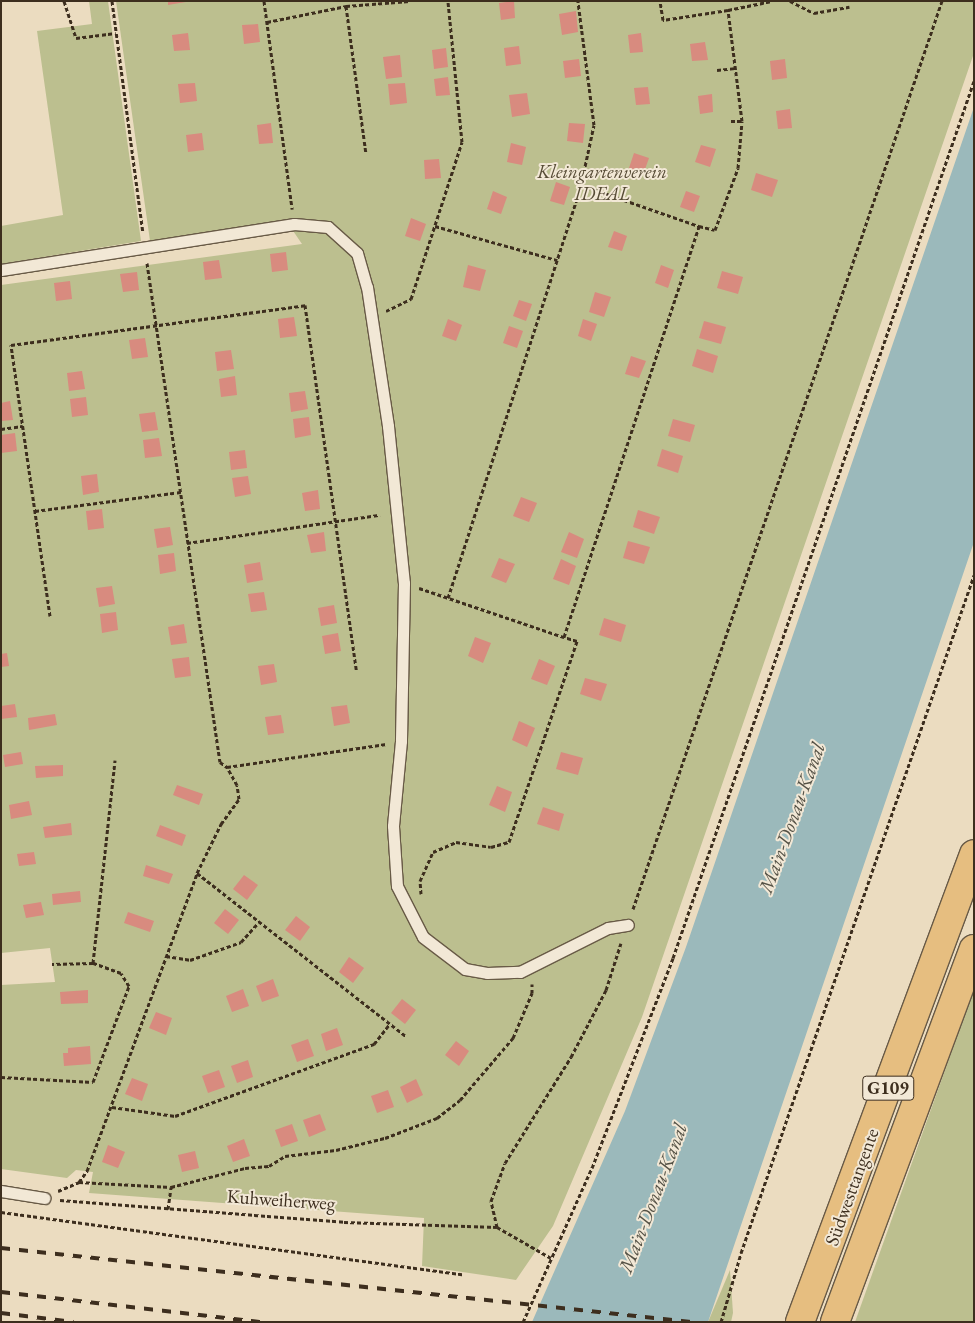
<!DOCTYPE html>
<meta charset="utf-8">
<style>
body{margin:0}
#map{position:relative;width:975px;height:1323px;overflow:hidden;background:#ebdcc0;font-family:"EB Garamond",serif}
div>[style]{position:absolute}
.green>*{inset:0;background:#bcbf8f}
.water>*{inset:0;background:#9bb9bb}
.building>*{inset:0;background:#d88b7f}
.path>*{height:3px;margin-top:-1.5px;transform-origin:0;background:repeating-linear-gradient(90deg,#3d2e1e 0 4px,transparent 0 6.5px)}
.roads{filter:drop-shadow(1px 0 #685a46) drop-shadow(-1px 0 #685a46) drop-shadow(0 1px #685a46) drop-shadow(0 -1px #685a46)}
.service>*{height:11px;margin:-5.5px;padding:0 5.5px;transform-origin:5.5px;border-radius:5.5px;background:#f2e8d6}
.trunk>*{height:28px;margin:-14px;padding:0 14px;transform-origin:14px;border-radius:14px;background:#e6be80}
.rail>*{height:4px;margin-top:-2px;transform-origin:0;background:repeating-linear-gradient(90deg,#3d2e1e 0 9px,transparent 0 18px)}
span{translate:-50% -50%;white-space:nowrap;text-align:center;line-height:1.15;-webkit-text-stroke:4px #f2e8d6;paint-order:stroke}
.shield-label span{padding:1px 4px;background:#f2e8d6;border:1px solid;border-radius:4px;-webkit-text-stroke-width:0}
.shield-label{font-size:18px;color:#3d2e1e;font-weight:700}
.park-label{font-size:19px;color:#564b35;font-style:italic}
.street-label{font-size:19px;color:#3d2e1e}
.water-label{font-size:20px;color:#545145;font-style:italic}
.frame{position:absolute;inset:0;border:2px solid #3d2e1e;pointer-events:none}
</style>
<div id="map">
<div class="green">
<div style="clip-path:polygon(89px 1px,108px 1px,141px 241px,1px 264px,1px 226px,63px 215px,37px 31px,92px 24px)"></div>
<div style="clip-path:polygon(116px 1px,974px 1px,974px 53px,642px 1017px,553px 1226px,516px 1280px,422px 1266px,424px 1218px,89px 1193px,93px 1172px,76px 1170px,67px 1178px,1px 1169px,1px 985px,55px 982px,50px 948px,1px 953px,1px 285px,302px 244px,287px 222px,150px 241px)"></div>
<div style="clip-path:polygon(974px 989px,974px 1322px,855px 1322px)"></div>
<div style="clip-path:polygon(730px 1270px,733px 1313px,731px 1322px,708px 1322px)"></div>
</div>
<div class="water">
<div style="clip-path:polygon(974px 107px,974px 542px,708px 1322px,532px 1322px,625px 1111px,686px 947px)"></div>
</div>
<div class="building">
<div style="clip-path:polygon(168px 1px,186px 1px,186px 2px,168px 5px)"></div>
<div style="clip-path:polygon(514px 1px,515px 18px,501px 20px,499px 3px)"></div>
<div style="clip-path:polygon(576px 11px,578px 32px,562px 35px,559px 14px)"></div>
<div style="clip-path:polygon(258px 24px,260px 42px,244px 44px,242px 25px)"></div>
<div style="clip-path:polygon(188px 33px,190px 50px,174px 51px,172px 35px)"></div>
<div style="clip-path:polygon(641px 33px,643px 52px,630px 53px,628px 35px)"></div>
<div style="clip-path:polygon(705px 42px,708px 60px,692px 61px,690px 44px)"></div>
<div style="clip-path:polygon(519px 46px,521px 64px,506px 66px,504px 48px)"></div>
<div style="clip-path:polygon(446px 48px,448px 67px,434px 69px,432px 50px)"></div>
<div style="clip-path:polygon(400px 55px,402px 77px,386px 79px,383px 57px)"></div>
<div style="clip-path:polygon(579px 59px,581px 76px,565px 78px,563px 61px)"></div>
<div style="clip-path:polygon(785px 59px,787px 78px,772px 80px,770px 61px)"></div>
<div style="clip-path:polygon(448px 77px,450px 95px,436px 96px,434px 79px)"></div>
<div style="clip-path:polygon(195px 83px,197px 101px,180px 103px,178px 84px)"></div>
<div style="clip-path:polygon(405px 83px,407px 103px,390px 105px,388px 84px)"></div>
<div style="clip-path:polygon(648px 87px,650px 104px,636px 105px,634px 88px)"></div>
<div style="clip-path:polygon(527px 93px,530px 114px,512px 117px,509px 95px)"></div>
<div style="clip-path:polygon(712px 94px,713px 112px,700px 114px,698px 96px)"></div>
<div style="clip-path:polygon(790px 109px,792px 128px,778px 129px,776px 111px)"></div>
<div style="clip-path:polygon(271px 123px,273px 143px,259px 144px,257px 125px)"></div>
<div style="clip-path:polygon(569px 123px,585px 124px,583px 143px,567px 141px)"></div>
<div style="clip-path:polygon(202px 133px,204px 150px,188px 152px,186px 135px)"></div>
<div style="clip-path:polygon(511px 143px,526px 147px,522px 165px,507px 162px)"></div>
<div style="clip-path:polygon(701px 145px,716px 149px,710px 167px,695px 162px)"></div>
<div style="clip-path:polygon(634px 153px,649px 158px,643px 175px,628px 171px)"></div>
<div style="clip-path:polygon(439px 159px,441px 178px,425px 179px,424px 160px)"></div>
<div style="clip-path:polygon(756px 173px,778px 180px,772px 197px,751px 190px)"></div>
<div style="clip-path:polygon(556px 182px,570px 187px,564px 205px,550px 201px)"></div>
<div style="clip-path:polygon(493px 191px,507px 197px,501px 214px,487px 209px)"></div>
<div style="clip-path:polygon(686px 191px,700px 196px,694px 212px,680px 207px)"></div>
<div style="clip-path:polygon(411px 218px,426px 224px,420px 241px,405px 236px)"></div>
<div style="clip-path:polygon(614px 231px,627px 236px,622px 251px,608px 247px)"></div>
<div style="clip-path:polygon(286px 252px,288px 270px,272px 272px,270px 254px)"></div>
<div style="clip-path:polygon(219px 260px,222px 278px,205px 280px,203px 262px)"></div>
<div style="clip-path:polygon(468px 265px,486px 270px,480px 291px,463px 287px)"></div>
<div style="clip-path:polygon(661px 265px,674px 270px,668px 288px,655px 283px)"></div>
<div style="clip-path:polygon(722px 271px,743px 277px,738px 294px,717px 288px)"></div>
<div style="clip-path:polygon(137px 272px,139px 290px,123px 292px,120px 274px)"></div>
<div style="clip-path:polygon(70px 281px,72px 299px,56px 301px,54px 283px)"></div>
<div style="clip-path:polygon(595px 292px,611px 297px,604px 317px,589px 312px)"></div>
<div style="clip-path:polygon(519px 300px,532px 304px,526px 321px,513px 316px)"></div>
<div style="clip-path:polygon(294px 317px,297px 336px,280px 338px,278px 319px)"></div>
<div style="clip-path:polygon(448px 319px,462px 325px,456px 341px,442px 336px)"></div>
<div style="clip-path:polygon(583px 319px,597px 324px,591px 341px,578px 336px)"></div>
<div style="clip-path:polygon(704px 321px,726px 327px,721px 344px,699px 338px)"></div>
<div style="clip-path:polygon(509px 326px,523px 331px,517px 348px,503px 343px)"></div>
<div style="clip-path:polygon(145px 338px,148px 357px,132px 359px,129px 340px)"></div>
<div style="clip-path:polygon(697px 349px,718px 356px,713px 373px,692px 366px)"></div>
<div style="clip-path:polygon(231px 350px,234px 369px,217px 371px,215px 352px)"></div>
<div style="clip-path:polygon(631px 356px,646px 361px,639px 378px,625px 374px)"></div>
<div style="clip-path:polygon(82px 371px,85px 389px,69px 391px,67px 373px)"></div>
<div style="clip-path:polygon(235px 376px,237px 395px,221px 397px,219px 379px)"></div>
<div style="clip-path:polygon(305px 391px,308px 409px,291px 412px,289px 393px)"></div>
<div style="clip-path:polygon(86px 397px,88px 415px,72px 417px,70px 399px)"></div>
<div style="clip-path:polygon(10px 401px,13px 420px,1px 421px,1px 403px)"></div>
<div style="clip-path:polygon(155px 412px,158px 430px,142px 432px,139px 414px)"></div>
<div style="clip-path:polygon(309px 417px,311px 435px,295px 438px,293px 419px)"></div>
<div style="clip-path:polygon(673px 419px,695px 425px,690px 442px,668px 436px)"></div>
<div style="clip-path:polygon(15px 433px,17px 451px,1px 453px,1px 435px)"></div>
<div style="clip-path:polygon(159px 438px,162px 456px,145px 458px,143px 440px)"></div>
<div style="clip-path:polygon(662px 449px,683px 456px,678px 473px,657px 466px)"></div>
<div style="clip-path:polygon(245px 450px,247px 468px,231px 470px,229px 452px)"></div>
<div style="clip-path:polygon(97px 474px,99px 492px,83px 495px,81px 476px)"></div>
<div style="clip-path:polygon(248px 476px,251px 494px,235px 497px,232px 478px)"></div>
<div style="clip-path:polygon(318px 490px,320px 509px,305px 511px,302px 493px)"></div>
<div style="clip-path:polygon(521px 497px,537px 503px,529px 522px,513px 516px)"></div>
<div style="clip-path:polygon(102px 509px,104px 528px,88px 530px,86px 511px)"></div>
<div style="clip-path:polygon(638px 510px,660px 517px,654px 534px,633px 527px)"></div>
<div style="clip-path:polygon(170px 527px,173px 545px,157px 548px,154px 529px)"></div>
<div style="clip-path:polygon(324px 532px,326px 551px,311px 553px,307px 535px)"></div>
<div style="clip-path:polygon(569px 532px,584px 539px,577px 558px,561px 552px)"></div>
<div style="clip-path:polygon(628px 541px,650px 547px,644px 564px,623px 558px)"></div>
<div style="clip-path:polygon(174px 553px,176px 571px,160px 574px,158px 555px)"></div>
<div style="clip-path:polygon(499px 558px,515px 564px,506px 583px,491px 577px)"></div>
<div style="clip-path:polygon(561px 559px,576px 566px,569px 585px,553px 579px)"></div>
<div style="clip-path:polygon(260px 562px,263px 580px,247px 583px,244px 565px)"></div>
<div style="clip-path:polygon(112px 586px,115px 604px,99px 607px,96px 588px)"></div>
<div style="clip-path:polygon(264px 592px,267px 610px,251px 612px,248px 594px)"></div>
<div style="clip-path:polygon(334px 605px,337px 623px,321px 626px,318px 608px)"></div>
<div style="clip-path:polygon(116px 612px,118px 630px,102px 633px,100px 614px)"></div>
<div style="clip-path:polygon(604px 618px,626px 625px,621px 642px,599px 635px)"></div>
<div style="clip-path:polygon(184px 624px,187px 643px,171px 645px,168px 627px)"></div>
<div style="clip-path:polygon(338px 633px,341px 651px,325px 654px,322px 636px)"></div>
<div style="clip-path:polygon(475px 637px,491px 643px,483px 663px,468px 656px)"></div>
<div style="clip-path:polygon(7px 653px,9px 666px,1px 667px,1px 654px)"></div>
<div style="clip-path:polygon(189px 657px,191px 676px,175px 678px,172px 659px)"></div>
<div style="clip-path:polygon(539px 659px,555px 666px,547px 685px,531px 679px)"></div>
<div style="clip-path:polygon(274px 664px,277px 682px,261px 685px,258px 666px)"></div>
<div style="clip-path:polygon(585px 678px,607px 684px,601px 701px,580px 694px)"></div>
<div style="clip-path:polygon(15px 704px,17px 717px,1px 719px,1px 706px)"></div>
<div style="clip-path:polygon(347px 705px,350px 723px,334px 726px,331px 707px)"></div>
<div style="clip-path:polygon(55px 714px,57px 725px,29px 730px,28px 718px)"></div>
<div style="clip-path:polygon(281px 715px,284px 733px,268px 735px,265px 717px)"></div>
<div style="clip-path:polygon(519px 721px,535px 728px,527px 747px,512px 740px)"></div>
<div style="clip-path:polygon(21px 752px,23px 764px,5px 767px,3px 755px)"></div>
<div style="clip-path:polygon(561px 752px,583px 758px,578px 775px,556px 769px)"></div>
<div style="clip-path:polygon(63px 765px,63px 776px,36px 778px,35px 766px)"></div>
<div style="clip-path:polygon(177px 785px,203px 794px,199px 805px,173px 795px)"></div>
<div style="clip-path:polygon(497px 786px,512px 792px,505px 812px,489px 805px)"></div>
<div style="clip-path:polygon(29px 801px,32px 815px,11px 819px,9px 805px)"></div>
<div style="clip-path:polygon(543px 807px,564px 814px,559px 831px,537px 824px)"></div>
<div style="clip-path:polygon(71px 823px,72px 835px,45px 838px,43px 827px)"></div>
<div style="clip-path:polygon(160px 825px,186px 835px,182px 846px,156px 836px)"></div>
<div style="clip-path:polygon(34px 852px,36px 864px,19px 866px,17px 854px)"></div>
<div style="clip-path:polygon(146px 865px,173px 874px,169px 884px,143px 876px)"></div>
<div style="clip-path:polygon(244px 875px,258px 885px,247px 900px,233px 889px)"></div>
<div style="clip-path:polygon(80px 891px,81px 902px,53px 905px,52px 894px)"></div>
<div style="clip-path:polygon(41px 902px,44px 915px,26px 918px,23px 905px)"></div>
<div style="clip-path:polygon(225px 909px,239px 920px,228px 934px,214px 923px)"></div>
<div style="clip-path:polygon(128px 912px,154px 921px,150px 932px,124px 923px)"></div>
<div style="clip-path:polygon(296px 916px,310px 927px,300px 941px,285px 930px)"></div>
<div style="clip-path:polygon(349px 957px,364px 968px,353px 983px,339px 972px)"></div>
<div style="clip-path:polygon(273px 979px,279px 996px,262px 1002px,256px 986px)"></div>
<div style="clip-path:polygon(243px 989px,249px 1006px,232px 1012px,226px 996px)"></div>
<div style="clip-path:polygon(88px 990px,88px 1003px,61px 1004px,60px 992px)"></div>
<div style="clip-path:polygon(402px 999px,416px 1010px,405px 1024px,391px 1013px)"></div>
<div style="clip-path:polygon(156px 1012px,172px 1018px,166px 1035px,149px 1028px)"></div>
<div style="clip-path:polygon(337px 1028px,343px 1045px,326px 1051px,321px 1034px)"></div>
<div style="clip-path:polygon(308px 1039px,314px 1056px,297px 1062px,291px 1045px)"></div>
<div style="clip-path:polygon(456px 1041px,469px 1051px,459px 1066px,445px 1055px)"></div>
<div style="clip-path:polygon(90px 1046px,91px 1064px,64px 1066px,63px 1053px,68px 1053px,68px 1048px)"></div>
<div style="clip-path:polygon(248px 1060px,253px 1077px,237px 1083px,231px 1066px)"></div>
<div style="clip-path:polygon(219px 1070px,225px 1087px,208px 1093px,202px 1076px)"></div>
<div style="clip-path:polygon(132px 1078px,148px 1084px,142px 1101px,125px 1094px)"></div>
<div style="clip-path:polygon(416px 1079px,423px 1095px,407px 1103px,400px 1087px)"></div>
<div style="clip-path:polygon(388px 1090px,394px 1107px,377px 1113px,371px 1096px)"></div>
<div style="clip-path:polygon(320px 1114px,326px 1130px,309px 1137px,303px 1120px)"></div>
<div style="clip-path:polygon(292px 1124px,298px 1141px,281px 1147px,275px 1130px)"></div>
<div style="clip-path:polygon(244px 1139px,250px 1156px,233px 1162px,227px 1146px)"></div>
<div style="clip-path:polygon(108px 1145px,125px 1152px,118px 1168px,102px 1162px)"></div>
<div style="clip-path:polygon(195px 1151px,199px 1168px,182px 1172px,178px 1155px)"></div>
</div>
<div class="path">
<div style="left:64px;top:1px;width:39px;rotate:72deg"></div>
<div style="left:76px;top:38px;width:40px;rotate:-7.1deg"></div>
<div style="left:112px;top:1px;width:233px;rotate:82.4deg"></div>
<div style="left:264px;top:1px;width:210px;rotate:82.3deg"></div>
<div style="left:790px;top:1px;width:27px;rotate:27deg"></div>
<div style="left:814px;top:13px;width:36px;rotate:-10deg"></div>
<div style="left:346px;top:6px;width:149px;rotate:82.3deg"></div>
<div style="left:728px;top:10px;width:45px;rotate:-11.6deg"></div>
<div style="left:267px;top:22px;width:81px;rotate:-11.4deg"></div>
<div style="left:346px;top:6px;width:64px;rotate:-4.5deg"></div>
<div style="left:717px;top:70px;width:18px;rotate:-6deg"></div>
<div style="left:731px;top:121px;width:11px"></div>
<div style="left:581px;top:185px;width:125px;rotate:19.2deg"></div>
<div style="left:435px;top:226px;width:127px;rotate:15.6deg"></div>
<div style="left:147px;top:263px;width:504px;rotate:81.68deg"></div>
<div style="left:220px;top:762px;width:9px;rotate:36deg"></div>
<div style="left:227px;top:767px;width:161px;rotate:-8.2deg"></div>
<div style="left:386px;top:311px;width:28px;rotate:-26deg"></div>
<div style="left:411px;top:299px;width:165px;rotate:-72deg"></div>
<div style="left:462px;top:142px;width:142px;rotate:-95.7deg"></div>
<div style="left:1px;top:429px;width:22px;rotate:-8deg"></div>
<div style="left:35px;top:511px;width:147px;rotate:-7.4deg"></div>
<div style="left:187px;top:543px;width:195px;rotate:-8.3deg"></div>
<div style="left:419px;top:588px;width:153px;rotate:18.7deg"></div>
<div style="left:448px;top:598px;width:434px;rotate:-72.1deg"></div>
<div style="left:581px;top:185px;width:61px;rotate:-77.8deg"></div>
<div style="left:594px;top:125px;width:125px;rotate:-97.4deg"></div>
<div style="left:50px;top:616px;width:274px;rotate:-98.2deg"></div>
<div style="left:11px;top:345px;width:297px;rotate:-7.7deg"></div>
<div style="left:305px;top:305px;width:369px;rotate:82deg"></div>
<div style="left:197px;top:873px;width:265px;rotate:38deg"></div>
<div style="left:421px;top:894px;width:13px;rotate:-94deg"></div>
<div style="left:420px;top:881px;width:32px;rotate:-66deg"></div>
<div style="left:433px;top:852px;width:25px;rotate:-23deg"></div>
<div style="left:456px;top:842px;width:35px;rotate:8deg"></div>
<div style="left:491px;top:847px;width:19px;rotate:-16deg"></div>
<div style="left:509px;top:842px;width:212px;rotate:-71.3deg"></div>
<div style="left:577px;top:641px;width:14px;rotate:-163deg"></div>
<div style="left:564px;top:637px;width:433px;rotate:-71.8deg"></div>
<div style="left:699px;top:226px;width:16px;rotate:14deg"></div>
<div style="left:715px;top:230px;width:66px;rotate:-69.6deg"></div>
<div style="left:738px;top:168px;width:47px;rotate:-85.1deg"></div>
<div style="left:742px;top:121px;width:112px;rotate:-97.2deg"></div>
<div style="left:728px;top:10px;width:66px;rotate:171.3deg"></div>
<div style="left:663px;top:20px;width:19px;rotate:-99deg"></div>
<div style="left:633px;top:909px;width:959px;rotate:-71.21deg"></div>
<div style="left:166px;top:956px;width:24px;rotate:9deg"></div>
<div style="left:190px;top:960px;width:54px;rotate:-19.4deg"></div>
<div style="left:241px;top:942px;width:27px;rotate:-48deg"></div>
<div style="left:93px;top:963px;width:204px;rotate:-83.8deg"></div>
<div style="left:1px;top:1077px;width:92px;rotate:3.1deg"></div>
<div style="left:93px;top:1082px;width:103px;rotate:-69.4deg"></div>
<div style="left:129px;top:986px;width:15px;rotate:-122deg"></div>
<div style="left:121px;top:973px;width:30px;rotate:-160deg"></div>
<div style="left:93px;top:963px;width:41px;rotate:178.6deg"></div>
<div style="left:112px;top:1107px;width:64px;rotate:8.1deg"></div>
<div style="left:175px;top:1116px;width:212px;rotate:-19.9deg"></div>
<div style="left:374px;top:1044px;width:24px;rotate:-52deg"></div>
<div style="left:79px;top:1182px;width:92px;rotate:3.1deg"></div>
<div style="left:171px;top:1187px;width:76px;rotate:-14.4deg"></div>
<div style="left:245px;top:1168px;width:24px;rotate:-5deg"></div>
<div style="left:269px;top:1166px;width:19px;rotate:-32deg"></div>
<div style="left:285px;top:1156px;width:51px;rotate:-6.7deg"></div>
<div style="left:336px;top:1150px;width:50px;rotate:-13.8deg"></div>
<div style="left:385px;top:1138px;width:56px;rotate:-21deg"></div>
<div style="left:437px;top:1118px;width:29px;rotate:-38deg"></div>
<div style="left:460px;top:1100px;width:82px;rotate:-49.5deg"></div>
<div style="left:513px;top:1038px;width:49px;rotate:-67.1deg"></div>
<div style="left:532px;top:993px;width:9px;rotate:-90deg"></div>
<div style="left:58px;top:1191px;width:23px;rotate:-23deg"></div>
<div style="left:79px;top:1182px;width:14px;rotate:-54deg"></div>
<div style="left:87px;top:1171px;width:318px;rotate:-69.7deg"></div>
<div style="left:197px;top:873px;width:55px;rotate:-63.9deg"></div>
<div style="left:221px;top:824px;width:31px;rotate:-54deg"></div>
<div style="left:239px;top:799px;width:14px;rotate:-98deg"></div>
<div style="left:237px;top:785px;width:21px;rotate:-119deg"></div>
<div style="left:60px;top:1200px;width:285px;rotate:4.4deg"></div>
<div style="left:344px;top:1222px;width:153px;rotate:1.9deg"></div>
<div style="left:497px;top:1227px;width:62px;rotate:29.9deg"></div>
<div style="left:168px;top:1209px;width:22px;rotate:-82deg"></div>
<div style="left:1px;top:1212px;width:467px;rotate:7.7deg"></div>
<div style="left:497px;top:1227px;width:27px;rotate:-103deg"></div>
<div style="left:491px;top:1201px;width:40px;rotate:-69.8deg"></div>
<div style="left:505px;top:1163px;width:125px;rotate:-58.1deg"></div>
<div style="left:571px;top:1057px;width:76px;rotate:-62.4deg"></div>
<div style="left:606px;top:990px;width:49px;rotate:-72.3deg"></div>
<div style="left:523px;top:1322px;width:169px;rotate:-65.9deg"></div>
<div style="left:592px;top:1168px;width:225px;rotate:-68.9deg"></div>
<div style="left:673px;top:958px;width:927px;rotate:-71.06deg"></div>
<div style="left:721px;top:1322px;width:72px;rotate:-73.8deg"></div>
<div style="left:741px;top:1253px;width:717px;rotate:-71.03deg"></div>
</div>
<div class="roads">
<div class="service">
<div style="left:1px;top:270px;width:297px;rotate:-8.9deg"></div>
<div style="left:294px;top:224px;width:34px;rotate:5deg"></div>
<div style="left:328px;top:227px;width:39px;rotate:42deg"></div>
<div style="left:357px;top:253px;width:35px;rotate:74deg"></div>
<div style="left:367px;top:287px;width:141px;rotate:81.4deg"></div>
<div style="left:388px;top:426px;width:158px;rotate:84.2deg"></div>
<div style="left:404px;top:583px;width:158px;rotate:91.1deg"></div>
<div style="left:401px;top:741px;width:85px;rotate:95.4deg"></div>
<div style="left:393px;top:826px;width:60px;rotate:86.2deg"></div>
<div style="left:397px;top:886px;width:57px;rotate:63deg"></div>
<div style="left:423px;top:937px;width:53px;rotate:37.3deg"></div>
<div style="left:465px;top:969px;width:22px;rotate:10deg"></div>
<div style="left:487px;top:973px;width:33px;rotate:-2deg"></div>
<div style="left:520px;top:972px;width:98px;rotate:-26.6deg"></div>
<div style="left:608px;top:928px;width:20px;rotate:-9deg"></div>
<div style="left:1px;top:1191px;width:44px;rotate:9.2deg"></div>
</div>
<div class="trunk">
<div style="left:800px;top:1322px;width:499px;rotate:-69.6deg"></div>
<div style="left:835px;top:1322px;width:398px;rotate:-69.6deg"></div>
</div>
</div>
<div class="rail">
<div style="left:1px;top:1248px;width:694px;rotate:6.12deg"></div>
<div style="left:1px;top:1292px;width:262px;rotate:6.6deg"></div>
<div style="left:1px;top:1313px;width:73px;rotate:7.1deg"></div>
</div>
<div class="shield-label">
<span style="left:888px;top:1088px">G109</span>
</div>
<div class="park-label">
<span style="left:602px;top:183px">Kleingartenverein<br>IDEAL</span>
</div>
<div class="street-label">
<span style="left:852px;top:1187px;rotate:-70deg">Südwesttangente</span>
<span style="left:281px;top:1200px;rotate:4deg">Kuhweiherweg</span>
</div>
<div class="water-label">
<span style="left:792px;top:818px;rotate:-70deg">Main-Donau-Kanal</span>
<span style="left:653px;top:1198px;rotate:-69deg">Main-Donau-Kanal</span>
</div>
<div class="frame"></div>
</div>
